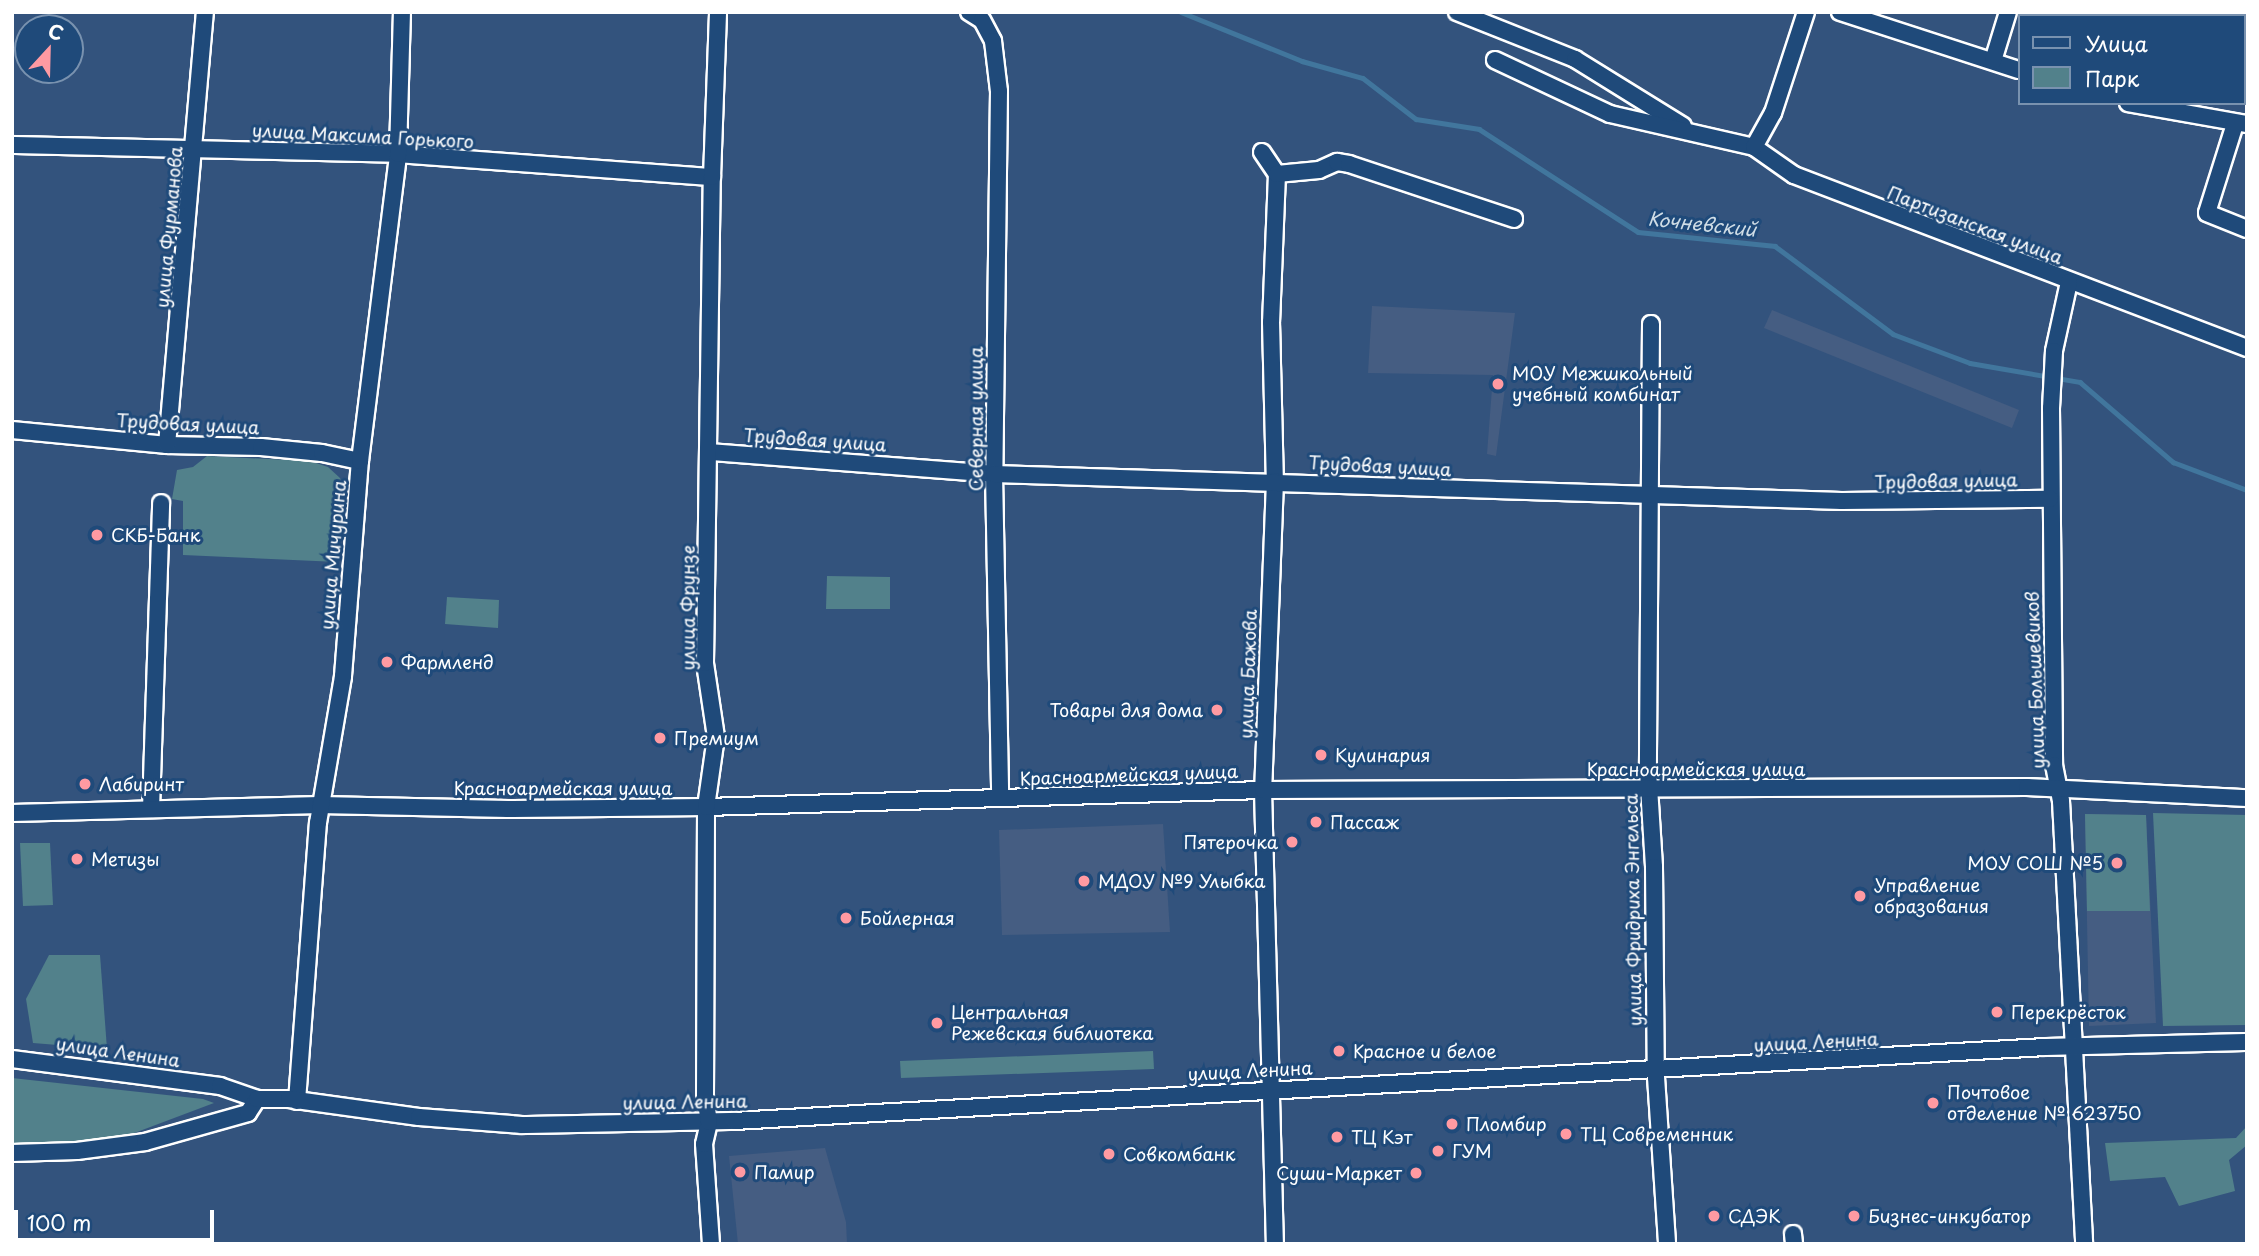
<!DOCTYPE html>
<meta charset="utf-8">
<style>
body{margin:0}
#map{position:relative;width:2259px;height:1256px;overflow:hidden;background:#33537d;font-family:"Playpen Sans",sans-serif}
div>[style]{position:absolute}
.built>*{inset:0;background:#455d82}
.green>*{inset:0;background:#52818b}
.stream>*{height:4.5px;margin:-2.25px;padding:0 2.25px;transform-origin:2.25px;border-radius:2.25px;background:#41769d}
.roads{filter:drop-shadow(2px 0 #fff) drop-shadow(-2px 0 #fff) drop-shadow(0 2px #fff) drop-shadow(0 -2px #fff)}
.minor>*{height:16px;margin:-8px;padding:0 8px;transform-origin:8px;border-radius:8px;background:#1f4a7a}
.dots>*{width:19px;height:19px;translate:-50% -50%;box-sizing:border-box;border:4px solid #1f4a7a;border-radius:50%}
span{translate:-50% -50%;white-space:nowrap;text-align:center;line-height:1.15;-webkit-text-stroke:6px #1f4a7a;paint-order:stroke}
.street-label{font-size:18px;color:#fff}
.poi-label{font-size:18px;color:#fff}
.left{translate:0 -50%;text-align:left}
.right{translate:-100% -50%;text-align:right}
.water-label{font-size:19px;color:#d0dde6;font-style:italic}
.frame{position:absolute;inset:0;border:14px solid #fff;pointer-events:none}
.legend{position:absolute;left:2018px;top:14px;width:228px;height:91px;box-sizing:border-box;background:#1f4a7a;border:2px solid #7992af;margin:0;padding:9px 12px;list-style:none;font-size:21px;color:#fff}
.legend li{display:flex;align-items:center;gap:14px;height:35px}
.legend b{width:35px;border:2px solid #7992af}
.north{position:absolute;left:14px;top:14px;width:70px;height:70px;box-sizing:border-box;background:#1f4a7a;border:2px solid #7992af;border-radius:50%;rotate:22deg;font-size:19px;font-weight:700;line-height:28px;text-align:center;color:#fff}
.north::after{content:'';display:block;margin:auto;width:24px;height:32px;background:#ff9aa2;clip-path:polygon(50% 0,100% 100%,50% 72%,0 100%)}
.scale{position:absolute;left:14px;top:1210px;width:200px;height:32px;box-sizing:border-box;border:4px solid #fff;border-top:0;padding-left:9px;font-size:21px;line-height:24px;white-space:nowrap;color:#fff;-webkit-text-stroke:5px #1f4a7a;paint-order:stroke}
</style>
<div id="map">
<div class="built">
<div style="clip-path:polygon(1372px 306px,1515px 313px,1496px 456px,1487px 454px,1493px 375px,1368px 373px)"></div>
<div style="clip-path:polygon(1772px 310px,2019px 410px,2012px 428px,1764px 328px)"></div>
<div style="clip-path:polygon(2085px 814px,2146px 815px,2156px 1023px,2089px 1026px)"></div>
<div style="clip-path:polygon(1163px 824px,1170px 932px,1002px 935px,999px 830px)"></div>
<div style="clip-path:polygon(825px 1148px,846px 1222px,847px 1244px,738px 1244px,729px 1156px)"></div>
</div>
<div class="green">
<div style="clip-path:polygon(207px 456px,310px 461px,328px 467px,340px 478px,346px 490px,338px 562px,183px 555px,183px 501px,172px 499px,177px 470px,193px 467px)"></div>
<div style="clip-path:polygon(827px 576px,890px 577px,890px 609px,826px 609px)"></div>
<div style="clip-path:polygon(447px 597px,499px 600px,498px 628px,445px 624px)"></div>
<div style="clip-path:polygon(2153px 813px,2247px 815px,2247px 1025px,2163px 1026px)"></div>
<div style="clip-path:polygon(2085px 814px,2146px 815px,2150px 911px,2087px 911px)"></div>
<div style="clip-path:polygon(20px 843px,50px 843px,53px 905px,23px 906px)"></div>
<div style="clip-path:polygon(49px 955px,100px 955px,107px 1049px,33px 1043px,26px 999px)"></div>
<div style="clip-path:polygon(1153px 1051px,1154px 1069px,901px 1078px,900px 1061px)"></div>
<div style="clip-path:polygon(12px 1078px,203px 1099px,214px 1103px,121px 1138px,87px 1144px,12px 1146px)"></div>
<div style="clip-path:polygon(2247px 1126px,2247px 1145px,2229px 1160px,2235px 1191px,2179px 1206px,2165px 1177px,2110px 1181px,2105px 1143px,2236px 1138px)"></div>
</div>
<div class="stream">
<div style="left:1181px;top:12px;width:131px;rotate:22deg"></div>
<div style="left:1302px;top:61px;width:63px;rotate:15.6deg"></div>
<div style="left:1363px;top:78px;width:67px;rotate:37.7deg"></div>
<div style="left:1416px;top:119px;width:64px;rotate:9deg"></div>
<div style="left:1479px;top:129px;width:189px;rotate:32.9deg"></div>
<div style="left:1638px;top:232px;width:138px;rotate:5.8deg"></div>
<div style="left:1775px;top:246px;width:147px;rotate:36.7deg"></div>
<div style="left:1893px;top:334px;width:82px;rotate:20.6deg"></div>
<div style="left:1970px;top:363px;width:112px;rotate:9.8deg"></div>
<div style="left:2080px;top:382px;width:123px;rotate:40.7deg"></div>
<div style="left:2173px;top:462px;width:79px;rotate:20.7deg"></div>
</div>
<div class="roads">
<div class="minor">
<div style="left:969px;top:12px;width:15px;rotate:32deg"></div>
<div style="left:982px;top:20px;width:24px;rotate:62deg"></div>
<div style="left:993px;top:41px;width:50px;rotate:83.2deg"></div>
<div style="left:999px;top:91px;width:383px;rotate:90.7deg"></div>
<div style="left:994px;top:474px;width:324px;rotate:88.9deg"></div>
<div style="left:1457px;top:12px;width:127px;rotate:21.7deg"></div>
<div style="left:1575px;top:59px;width:127px;rotate:31.8deg"></div>
<div style="left:1840px;top:12px;width:188px;rotate:18deg"></div>
<div style="left:2223px;top:16px;width:4px;rotate:-90deg"></div>
<div style="left:1495px;top:60px;width:127px;rotate:25.2deg"></div>
<div style="left:1610px;top:114px;width:148px;rotate:12.9deg"></div>
<div style="left:1754px;top:147px;width:49px;rotate:35deg"></div>
<div style="left:1794px;top:175px;width:485px;rotate:20.9deg"></div>
<div style="left:1993px;top:61px;width:51px;rotate:-73deg"></div>
<div style="left:2128px;top:103px;width:121px;rotate:10deg"></div>
<div style="left:2235px;top:124px;width:93px;rotate:107.5deg"></div>
<div style="left:2207px;top:213px;width:43px;rotate:21.8deg"></div>
<div style="left:12px;top:145px;width:386px;rotate:1.3deg"></div>
<div style="left:398px;top:154px;width:315px;rotate:4.2deg"></div>
<div style="left:1754px;top:147px;width:39px;rotate:-61deg"></div>
<div style="left:1773px;top:113px;width:106px;rotate:-71.9deg"></div>
<div style="left:1262px;top:152px;width:27px;rotate:56deg"></div>
<div style="left:1277px;top:174px;width:148px;rotate:92.3deg"></div>
<div style="left:1271px;top:322px;width:159px;rotate:88.6deg"></div>
<div style="left:1275px;top:481px;width:309px;rotate:92.2deg"></div>
<div style="left:1263px;top:790px;width:454px;rotate:88.5deg"></div>
<div style="left:1277px;top:174px;width:42px;rotate:-5.4deg"></div>
<div style="left:1319px;top:170px;width:20px;rotate:-24deg"></div>
<div style="left:1337px;top:162px;width:12px;rotate:9deg"></div>
<div style="left:1349px;top:164px;width:174px;rotate:18.4deg"></div>
<div style="left:2069px;top:282px;width:71px;rotate:102.3deg"></div>
<div style="left:2054px;top:351px;width:57px;rotate:93deg"></div>
<div style="left:2051px;top:408px;width:357px;rotate:89.5deg"></div>
<div style="left:2054px;top:765px;width:37px;rotate:79deg"></div>
<div style="left:2061px;top:801px;width:444px;rotate:87deg"></div>
<div style="left:1651px;top:324px;width:447px;rotate:90.4deg"></div>
<div style="left:1648px;top:771px;width:96px;rotate:86.4deg"></div>
<div style="left:1654px;top:867px;width:210px;rotate:89.5deg"></div>
<div style="left:1656px;top:1077px;width:167px;rotate:86.2deg"></div>
<div style="left:12px;top:430px;width:156px;rotate:5.5deg"></div>
<div style="left:167px;top:445px;width:94px;rotate:1.2deg"></div>
<div style="left:261px;top:447px;width:61px;rotate:5.6deg"></div>
<div style="left:322px;top:453px;width:39px;rotate:12deg"></div>
<div style="left:167px;top:445px;width:435px;rotate:-85deg"></div>
<div style="left:710px;top:452px;width:285px;rotate:4.4deg"></div>
<div style="left:994px;top:474px;width:848px;rotate:1.82deg"></div>
<div style="left:1842px;top:501px;width:208px;rotate:-0.6deg"></div>
<div style="left:151px;top:809px;width:306px;rotate:-88.1deg"></div>
<div style="left:12px;top:813px;width:308px;rotate:-1.5deg"></div>
<div style="left:320px;top:805px;width:188px;rotate:1.2deg"></div>
<div style="left:508px;top:809px;width:198px;rotate:-0.6deg"></div>
<div style="left:706px;top:807px;width:557px;rotate:-1.75deg"></div>
<div style="left:1263px;top:790px;width:764px;rotate:-0.22deg"></div>
<div style="left:2027px;top:787px;width:220px;rotate:2.9deg"></div>
<div style="left:12px;top:1059px;width:210px;rotate:7.4deg"></div>
<div style="left:220px;top:1086px;width:39px;rotate:19deg"></div>
<div style="left:297px;top:1101px;width:279px;rotate:-85.7deg"></div>
<div style="left:318px;top:823px;width:149px;rotate:-80.3deg"></div>
<div style="left:343px;top:676px;width:216px;rotate:-85.5deg"></div>
<div style="left:360px;top:461px;width:309px;rotate:-82.9deg"></div>
<div style="left:398px;top:154px;width:142px;rotate:-88.4deg"></div>
<div style="left:12px;top:1153px;width:65px;rotate:-1.8deg"></div>
<div style="left:77px;top:1151px;width:69px;rotate:-7.5deg"></div>
<div style="left:145px;top:1142px;width:107px;rotate:-15.7deg"></div>
<div style="left:248px;top:1113px;width:17px;rotate:-57deg"></div>
<div style="left:257px;top:1099px;width:32px"></div>
<div style="left:289px;top:1099px;width:131px;rotate:7.9deg"></div>
<div style="left:419px;top:1117px;width:103px;rotate:4.4deg"></div>
<div style="left:522px;top:1125px;width:212px;rotate:-1.1deg"></div>
<div style="left:734px;top:1121px;width:1312px;rotate:-3.23deg"></div>
<div style="left:2044px;top:1047px;width:203px;rotate:-1.4deg"></div>
<div style="left:1793px;top:1234px;width:10px;rotate:84deg"></div>
<div style="left:711px;top:1244px;width:100px;rotate:-94deg"></div>
<div style="left:704px;top:1144px;width:23px;rotate:-77deg"></div>
<div style="left:709px;top:1122px;width:25px;rotate:-99deg"></div>
<div style="left:705px;top:1097px;width:290px;rotate:-89.8deg"></div>
<div style="left:706px;top:807px;width:71px;rotate:-81.9deg"></div>
<div style="left:716px;top:737px;width:75px;rotate:-98.5deg"></div>
<div style="left:705px;top:663px;width:486px;rotate:-89.2deg"></div>
<div style="left:712px;top:177px;width:165px;rotate:-87.9deg"></div>
</div>
</div>
<div class="dots">
<div style="left:1498px;top:384px;background:#ff9aa2"></div>
<div style="left:97px;top:535px;background:#ff9aa2"></div>
<div style="left:387px;top:662px;background:#ff9aa2"></div>
<div style="left:1217px;top:710px;background:#ff9aa2"></div>
<div style="left:660px;top:738px;background:#ff9aa2"></div>
<div style="left:1321px;top:755px;background:#ff9aa2"></div>
<div style="left:85px;top:784px;background:#ff9aa2"></div>
<div style="left:1316px;top:822px;background:#ff9aa2"></div>
<div style="left:1292px;top:842px;background:#ff9aa2"></div>
<div style="left:77px;top:859px;background:#ff9aa2"></div>
<div style="left:2117px;top:863px;background:#ff9aa2"></div>
<div style="left:1084px;top:881px;background:#ff9aa2"></div>
<div style="left:1860px;top:896px;background:#ff9aa2"></div>
<div style="left:846px;top:918px;background:#ff9aa2"></div>
<div style="left:1997px;top:1012px;background:#ff9aa2"></div>
<div style="left:937px;top:1023px;background:#ff9aa2"></div>
<div style="left:1339px;top:1051px;background:#ff9aa2"></div>
<div style="left:1933px;top:1103px;background:#ff9aa2"></div>
<div style="left:1452px;top:1124px;background:#ff9aa2"></div>
<div style="left:1566px;top:1134px;background:#ff9aa2"></div>
<div style="left:1337px;top:1137px;background:#ff9aa2"></div>
<div style="left:1438px;top:1151px;background:#ff9aa2"></div>
<div style="left:1109px;top:1154px;background:#ff9aa2"></div>
<div style="left:740px;top:1172px;background:#ff9aa2"></div>
<div style="left:1416px;top:1173px;background:#ff9aa2"></div>
<div style="left:1714px;top:1216px;background:#ff9aa2"></div>
<div style="left:1854px;top:1216px;background:#ff9aa2"></div>
</div>
<div class="street-label">
<span style="left:363px;top:136px;rotate:3deg">улица Максима Горького</span>
<span style="left:1975px;top:225px;rotate:21deg">Партизанская улица</span>
<span style="left:169px;top:227px;rotate:-85deg">улица Фурманова</span>
<span style="left:976px;top:419px;rotate:-90deg">Северная улица</span>
<span style="left:188px;top:424px;rotate:3deg">Трудовая улица</span>
<span style="left:815px;top:440px;rotate:4deg">Трудовая улица</span>
<span style="left:1380px;top:466px;rotate:3deg">Трудовая улица</span>
<span style="left:1946px;top:481px;rotate:-1deg">Трудовая улица</span>
<span style="left:333px;top:555px;rotate:-85deg">улица Мичурина</span>
<span style="left:688px;top:608px;rotate:-90deg">улица Фрунзе</span>
<span style="left:1248px;top:674px;rotate:-88deg">улица Бажова</span>
<span style="left:2035px;top:680px;rotate:-92deg">улица Большевиков</span>
<span style="left:1696px;top:769px">Красноармейская улица</span>
<span style="left:1129px;top:775px;rotate:-2deg">Красноармейская улица</span>
<span style="left:563px;top:788px">Красноармейская улица</span>
<span style="left:1633px;top:910px;rotate:-91deg">улица Фридриха Энгельса</span>
<span style="left:1816px;top:1042px;rotate:-3deg">улица Ленина</span>
<span style="left:118px;top:1052px;rotate:8deg">улица Ленина</span>
<span style="left:1250px;top:1071px;rotate:-3deg">улица Ленина</span>
<span style="left:685px;top:1102px;rotate:-1deg">улица Ленина</span>
</div>
<div class="poi-label">
<span class="left" style="left:1512px;top:384px">МОУ Межшкольный<br>учебный комбинат</span>
<span class="left" style="left:111px;top:535px">СКБ-Банк</span>
<span class="left" style="left:401px;top:662px">Фармленд</span>
<span class="right" style="left:1203px;top:710px">Товары для дома</span>
<span class="left" style="left:674px;top:738px">Премиум</span>
<span class="left" style="left:1335px;top:755px">Кулинария</span>
<span class="left" style="left:99px;top:784px">Лабиринт</span>
<span class="left" style="left:1330px;top:822px">Пассаж</span>
<span class="right" style="left:1278px;top:842px">Пятерочка</span>
<span class="left" style="left:91px;top:859px">Метизы</span>
<span class="right" style="left:2103px;top:863px">МОУ СОШ №5</span>
<span class="left" style="left:1098px;top:881px">МДОУ №9 Улыбка</span>
<span class="left" style="left:1874px;top:896px">Управление<br>образования</span>
<span class="left" style="left:860px;top:918px">Бойлерная</span>
<span class="left" style="left:2011px;top:1012px">Перекрёсток</span>
<span class="left" style="left:951px;top:1023px">Центральная<br>Режевская библиотека</span>
<span class="left" style="left:1353px;top:1051px">Красное и белое</span>
<span class="left" style="left:1947px;top:1103px">Почтовое<br>отделение № 623750</span>
<span class="left" style="left:1466px;top:1124px">Пломбир</span>
<span class="left" style="left:1580px;top:1134px">ТЦ Современник</span>
<span class="left" style="left:1351px;top:1137px">ТЦ Кэт</span>
<span class="left" style="left:1452px;top:1151px">ГУМ</span>
<span class="left" style="left:1123px;top:1154px">Совкомбанк</span>
<span class="left" style="left:754px;top:1172px">Памир</span>
<span class="right" style="left:1402px;top:1173px">Суши-Маркет</span>
<span class="left" style="left:1728px;top:1216px">СДЭК</span>
<span class="left" style="left:1868px;top:1216px">Бизнес-инкубатор</span>
</div>
<div class="water-label">
<span style="left:1702px;top:224px;rotate:6deg">Кочневский</span>
</div>
<div class="frame"></div>
<ul class="legend">
<li><b style="height:9px;background:#1f4a7a"></b>Улица</li>
<li><b style="height:19px;background:#52818b"></b>Парк</li>
</ul>
<div class="north">С</div>
<div class="scale">100 m</div>
</div>
